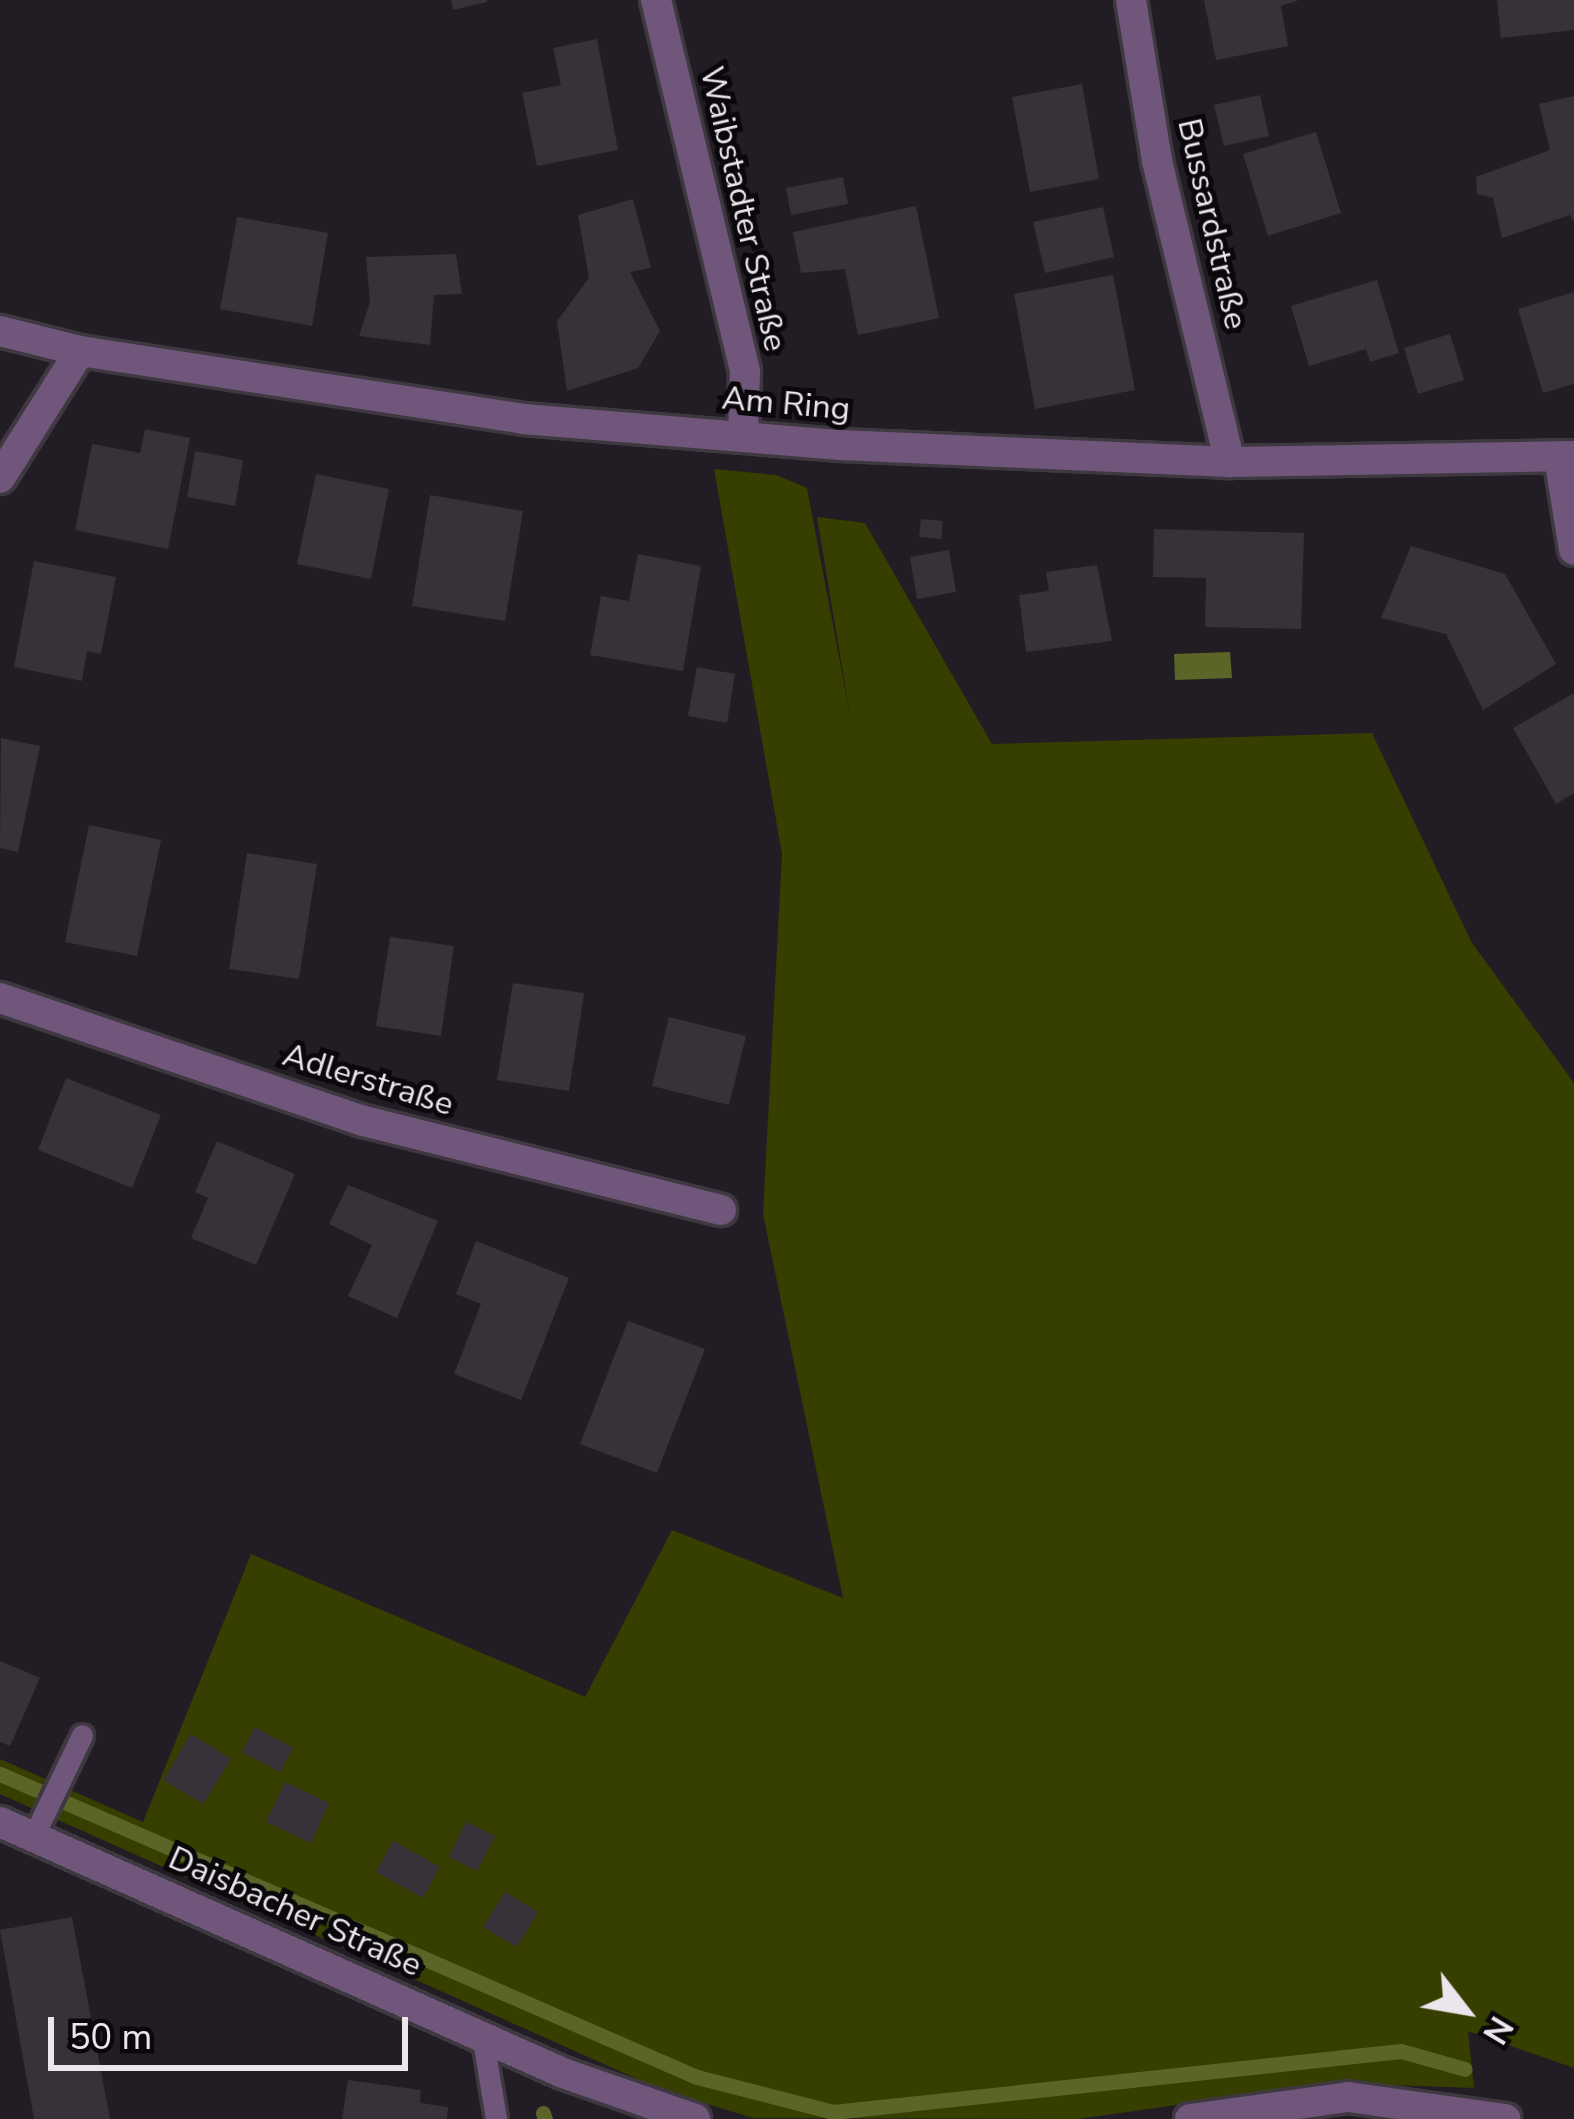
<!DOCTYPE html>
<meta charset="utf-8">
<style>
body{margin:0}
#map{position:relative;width:1574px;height:2119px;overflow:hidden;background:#221c25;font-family:"Nunito Sans",sans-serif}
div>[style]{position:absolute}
.green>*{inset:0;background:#363e00}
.water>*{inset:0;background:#5b6528}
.stream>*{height:15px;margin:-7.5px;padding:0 7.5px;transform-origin:7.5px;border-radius:7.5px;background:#5b6528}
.building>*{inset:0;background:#37313a}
.roads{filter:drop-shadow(3px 0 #3e3841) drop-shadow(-3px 0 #3e3841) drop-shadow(0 3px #3e3841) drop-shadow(0 -3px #3e3841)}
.lane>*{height:21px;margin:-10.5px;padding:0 10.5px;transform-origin:10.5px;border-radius:10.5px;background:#70567a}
.street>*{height:30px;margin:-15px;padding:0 15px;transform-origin:15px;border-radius:15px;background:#70567a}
span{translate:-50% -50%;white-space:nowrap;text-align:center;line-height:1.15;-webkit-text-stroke:10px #0a080b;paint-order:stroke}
.street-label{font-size:33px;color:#eae6ec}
.north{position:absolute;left:1406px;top:1951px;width:120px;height:120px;-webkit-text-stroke:9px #0a080b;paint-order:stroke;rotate:121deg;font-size:33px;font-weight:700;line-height:48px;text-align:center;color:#eae6ec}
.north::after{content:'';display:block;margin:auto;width:42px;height:54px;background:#eae6ec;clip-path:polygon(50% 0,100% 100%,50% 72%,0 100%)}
.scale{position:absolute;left:48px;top:2017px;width:360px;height:54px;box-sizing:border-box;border:6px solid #eae6ec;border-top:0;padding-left:15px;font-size:36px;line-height:42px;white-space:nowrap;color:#eae6ec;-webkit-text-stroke:9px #0a080b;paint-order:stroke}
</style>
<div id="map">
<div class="green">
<div style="clip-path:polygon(714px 469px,776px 475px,807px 488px,850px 715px,817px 517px,865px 523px,992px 744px,1372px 733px,1472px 943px,1574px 1083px,1574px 2068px,1468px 2031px,1474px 2088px,1333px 2083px,1078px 2119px,753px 2118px,662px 2090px,0 1794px,0 1759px,143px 1822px,251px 1554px,585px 1697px,672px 1530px,843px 1598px,763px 1214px,782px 854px)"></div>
</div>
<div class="water">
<div style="clip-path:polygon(1230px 652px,1232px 678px,1175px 680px,1174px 654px)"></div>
</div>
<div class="stream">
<div style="left:0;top:1774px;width:760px;rotate:23.5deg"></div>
<div style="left:697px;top:2077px;width:140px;rotate:14.4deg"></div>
<div style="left:833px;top:2112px;width:571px;rotate:-6.13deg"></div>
<div style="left:1401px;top:2051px;width:66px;rotate:15.7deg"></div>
<div style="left:543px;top:2113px;width:6px;rotate:72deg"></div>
</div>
<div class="building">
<div style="clip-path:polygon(451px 0,487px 0,487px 2px,453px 10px)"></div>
<div style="clip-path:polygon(1204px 0,1299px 0,1281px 6px,1288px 46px,1216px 60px)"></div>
<div style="clip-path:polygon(1497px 0,1574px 0,1574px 30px,1501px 38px)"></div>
<div style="clip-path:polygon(597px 39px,618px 150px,537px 166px,522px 93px,561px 85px,553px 48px)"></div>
<div style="clip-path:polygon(1082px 84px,1099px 179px,1030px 192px,1012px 97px)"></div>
<div style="clip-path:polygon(1260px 95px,1269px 136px,1224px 146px,1214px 105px)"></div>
<div style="clip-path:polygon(1574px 96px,1574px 223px,1570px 215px,1502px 238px,1493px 198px,1477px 194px,1476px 177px,1550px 150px,1539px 104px)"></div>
<div style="clip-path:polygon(1316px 132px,1341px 213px,1268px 236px,1243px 154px)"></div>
<div style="clip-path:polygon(843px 177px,848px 204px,791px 215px,786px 188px)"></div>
<div style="clip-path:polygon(633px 199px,651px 268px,630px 272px,660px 331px,638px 368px,567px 391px,557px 321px,589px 278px,578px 215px)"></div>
<div style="clip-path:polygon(916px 206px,939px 318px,858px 335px,845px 269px,801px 273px,793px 232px)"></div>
<div style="clip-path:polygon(1103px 207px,1114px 257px,1045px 273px,1033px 222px)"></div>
<div style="clip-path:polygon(237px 217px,328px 233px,312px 326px,220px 309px)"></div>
<div style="clip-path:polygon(456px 254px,462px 294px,434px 295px,430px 345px,359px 336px,370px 302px,366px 257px)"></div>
<div style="clip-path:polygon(1113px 275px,1135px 390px,1035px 409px,1014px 294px)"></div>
<div style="clip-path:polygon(1377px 280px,1399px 353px,1370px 362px,1366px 349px,1309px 366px,1291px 306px)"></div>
<div style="clip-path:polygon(1574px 292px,1574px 384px,1543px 393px,1518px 309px)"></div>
<div style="clip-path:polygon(1450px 334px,1464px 380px,1418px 394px,1404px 348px)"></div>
<div style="clip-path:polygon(145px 429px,190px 438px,168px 549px,75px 530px,92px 444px,140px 453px)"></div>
<div style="clip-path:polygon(195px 451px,243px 460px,235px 506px,187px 497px)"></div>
<div style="clip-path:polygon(316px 474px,389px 489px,371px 579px,297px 564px)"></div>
<div style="clip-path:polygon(430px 495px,523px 511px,505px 621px,412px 606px)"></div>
<div style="clip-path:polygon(921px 519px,943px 521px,941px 539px,919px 537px)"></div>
<div style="clip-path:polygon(1154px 529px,1304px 533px,1301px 629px,1205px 627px,1206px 578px,1153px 577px)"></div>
<div style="clip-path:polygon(1411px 546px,1505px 574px,1556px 664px,1483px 710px,1446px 634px,1381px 618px)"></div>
<div style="clip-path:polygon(949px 550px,956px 592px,917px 599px,910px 557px)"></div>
<div style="clip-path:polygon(638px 554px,701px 566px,683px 671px,590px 655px,601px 596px,629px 601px)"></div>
<div style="clip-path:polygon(34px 561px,116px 577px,101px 654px,87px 651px,82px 681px,14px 667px)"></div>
<div style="clip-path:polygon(1097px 565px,1112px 641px,1026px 652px,1019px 595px,1049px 591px,1046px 572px)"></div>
<div style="clip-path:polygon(697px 667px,735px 674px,727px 723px,688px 716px)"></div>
<div style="clip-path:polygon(1574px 693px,1574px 793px,1556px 804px,1513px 728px)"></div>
<div style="clip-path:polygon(1px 738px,40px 746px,18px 852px,0 848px)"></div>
<div style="clip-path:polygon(89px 825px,161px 840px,137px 956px,65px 942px)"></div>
<div style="clip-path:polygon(247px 853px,317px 864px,299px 979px,229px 969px)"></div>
<div style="clip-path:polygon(390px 937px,454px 946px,441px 1036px,376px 1026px)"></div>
<div style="clip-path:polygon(513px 983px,584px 993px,569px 1091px,497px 1080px)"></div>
<div style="clip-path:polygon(669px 1017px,746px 1036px,729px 1105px,652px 1086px)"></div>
<div style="clip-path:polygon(66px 1078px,161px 1115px,132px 1188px,38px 1150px)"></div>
<div style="clip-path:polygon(217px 1141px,295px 1174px,256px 1265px,191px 1238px,208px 1198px,195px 1192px)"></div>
<div style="clip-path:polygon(348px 1185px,438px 1221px,397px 1318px,348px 1296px,372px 1245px,329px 1224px)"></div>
<div style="clip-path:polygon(476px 1241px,569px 1278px,521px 1400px,454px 1374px,481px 1304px,456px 1294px)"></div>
<div style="clip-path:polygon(628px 1321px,705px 1349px,657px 1473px,580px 1444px)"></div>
<div style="clip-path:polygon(0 1661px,40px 1678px,10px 1746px,0 1742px)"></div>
<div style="clip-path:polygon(255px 1727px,293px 1748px,280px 1772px,242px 1752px)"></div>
<div style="clip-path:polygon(191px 1734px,231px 1759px,203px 1804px,163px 1780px)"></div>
<div style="clip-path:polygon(285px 1782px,329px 1803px,311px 1843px,266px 1822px)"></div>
<div style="clip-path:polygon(466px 1822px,495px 1836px,477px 1871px,449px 1857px)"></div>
<div style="clip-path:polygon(393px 1841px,440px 1867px,423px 1898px,376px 1872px)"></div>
<div style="clip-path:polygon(505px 1892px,538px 1912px,517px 1947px,483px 1927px)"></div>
<div style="clip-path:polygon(72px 1917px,110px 2119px,34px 2119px,0 1930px)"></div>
<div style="clip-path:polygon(348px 2080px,421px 2090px,420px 2103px,448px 2107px,447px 2119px,342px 2119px)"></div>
</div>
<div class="roads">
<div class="lane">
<div style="left:33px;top:1837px;width:113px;rotate:-64.3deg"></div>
<div style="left:482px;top:2034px;width:86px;rotate:80.6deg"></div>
</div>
<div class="street">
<div style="left:656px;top:0;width:382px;rotate:76.5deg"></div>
<div style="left:745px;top:372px;width:64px;rotate:91.8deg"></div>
<div style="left:1131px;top:0;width:163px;rotate:80.8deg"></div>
<div style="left:1157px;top:161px;width:310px;rotate:76.4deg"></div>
<div style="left:0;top:331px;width:82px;rotate:14deg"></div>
<div style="left:80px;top:351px;width:448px;rotate:8.7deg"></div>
<div style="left:523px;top:419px;width:319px;rotate:4.7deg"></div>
<div style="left:841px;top:445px;width:389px;rotate:2.5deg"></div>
<div style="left:1230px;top:462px;width:344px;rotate:-1deg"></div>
<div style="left:1559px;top:457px;width:94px;rotate:80.8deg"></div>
<div style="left:0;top:478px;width:150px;rotate:-57.8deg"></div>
<div style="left:0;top:998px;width:384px;rotate:18.7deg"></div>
<div style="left:364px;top:1121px;width:368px;rotate:14deg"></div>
<div style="left:0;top:1822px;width:616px;rotate:24.03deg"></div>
<div style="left:563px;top:2073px;width:140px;rotate:19.2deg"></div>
<div style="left:1190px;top:2119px;width:160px;rotate:-7.9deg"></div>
<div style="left:1348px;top:2097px;width:159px;rotate:8deg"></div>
</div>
</div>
<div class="street-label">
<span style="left:743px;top:209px;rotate:77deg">Waibstadter Straße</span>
<span style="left:1212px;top:224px;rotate:77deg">Bussardstraße</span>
<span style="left:786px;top:404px;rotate:5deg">Am Ring</span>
<span style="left:368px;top:1080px;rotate:17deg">Adlerstraße</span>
<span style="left:295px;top:1912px;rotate:24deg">Daisbacher Straße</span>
</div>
<div class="north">N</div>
<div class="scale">50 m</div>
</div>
